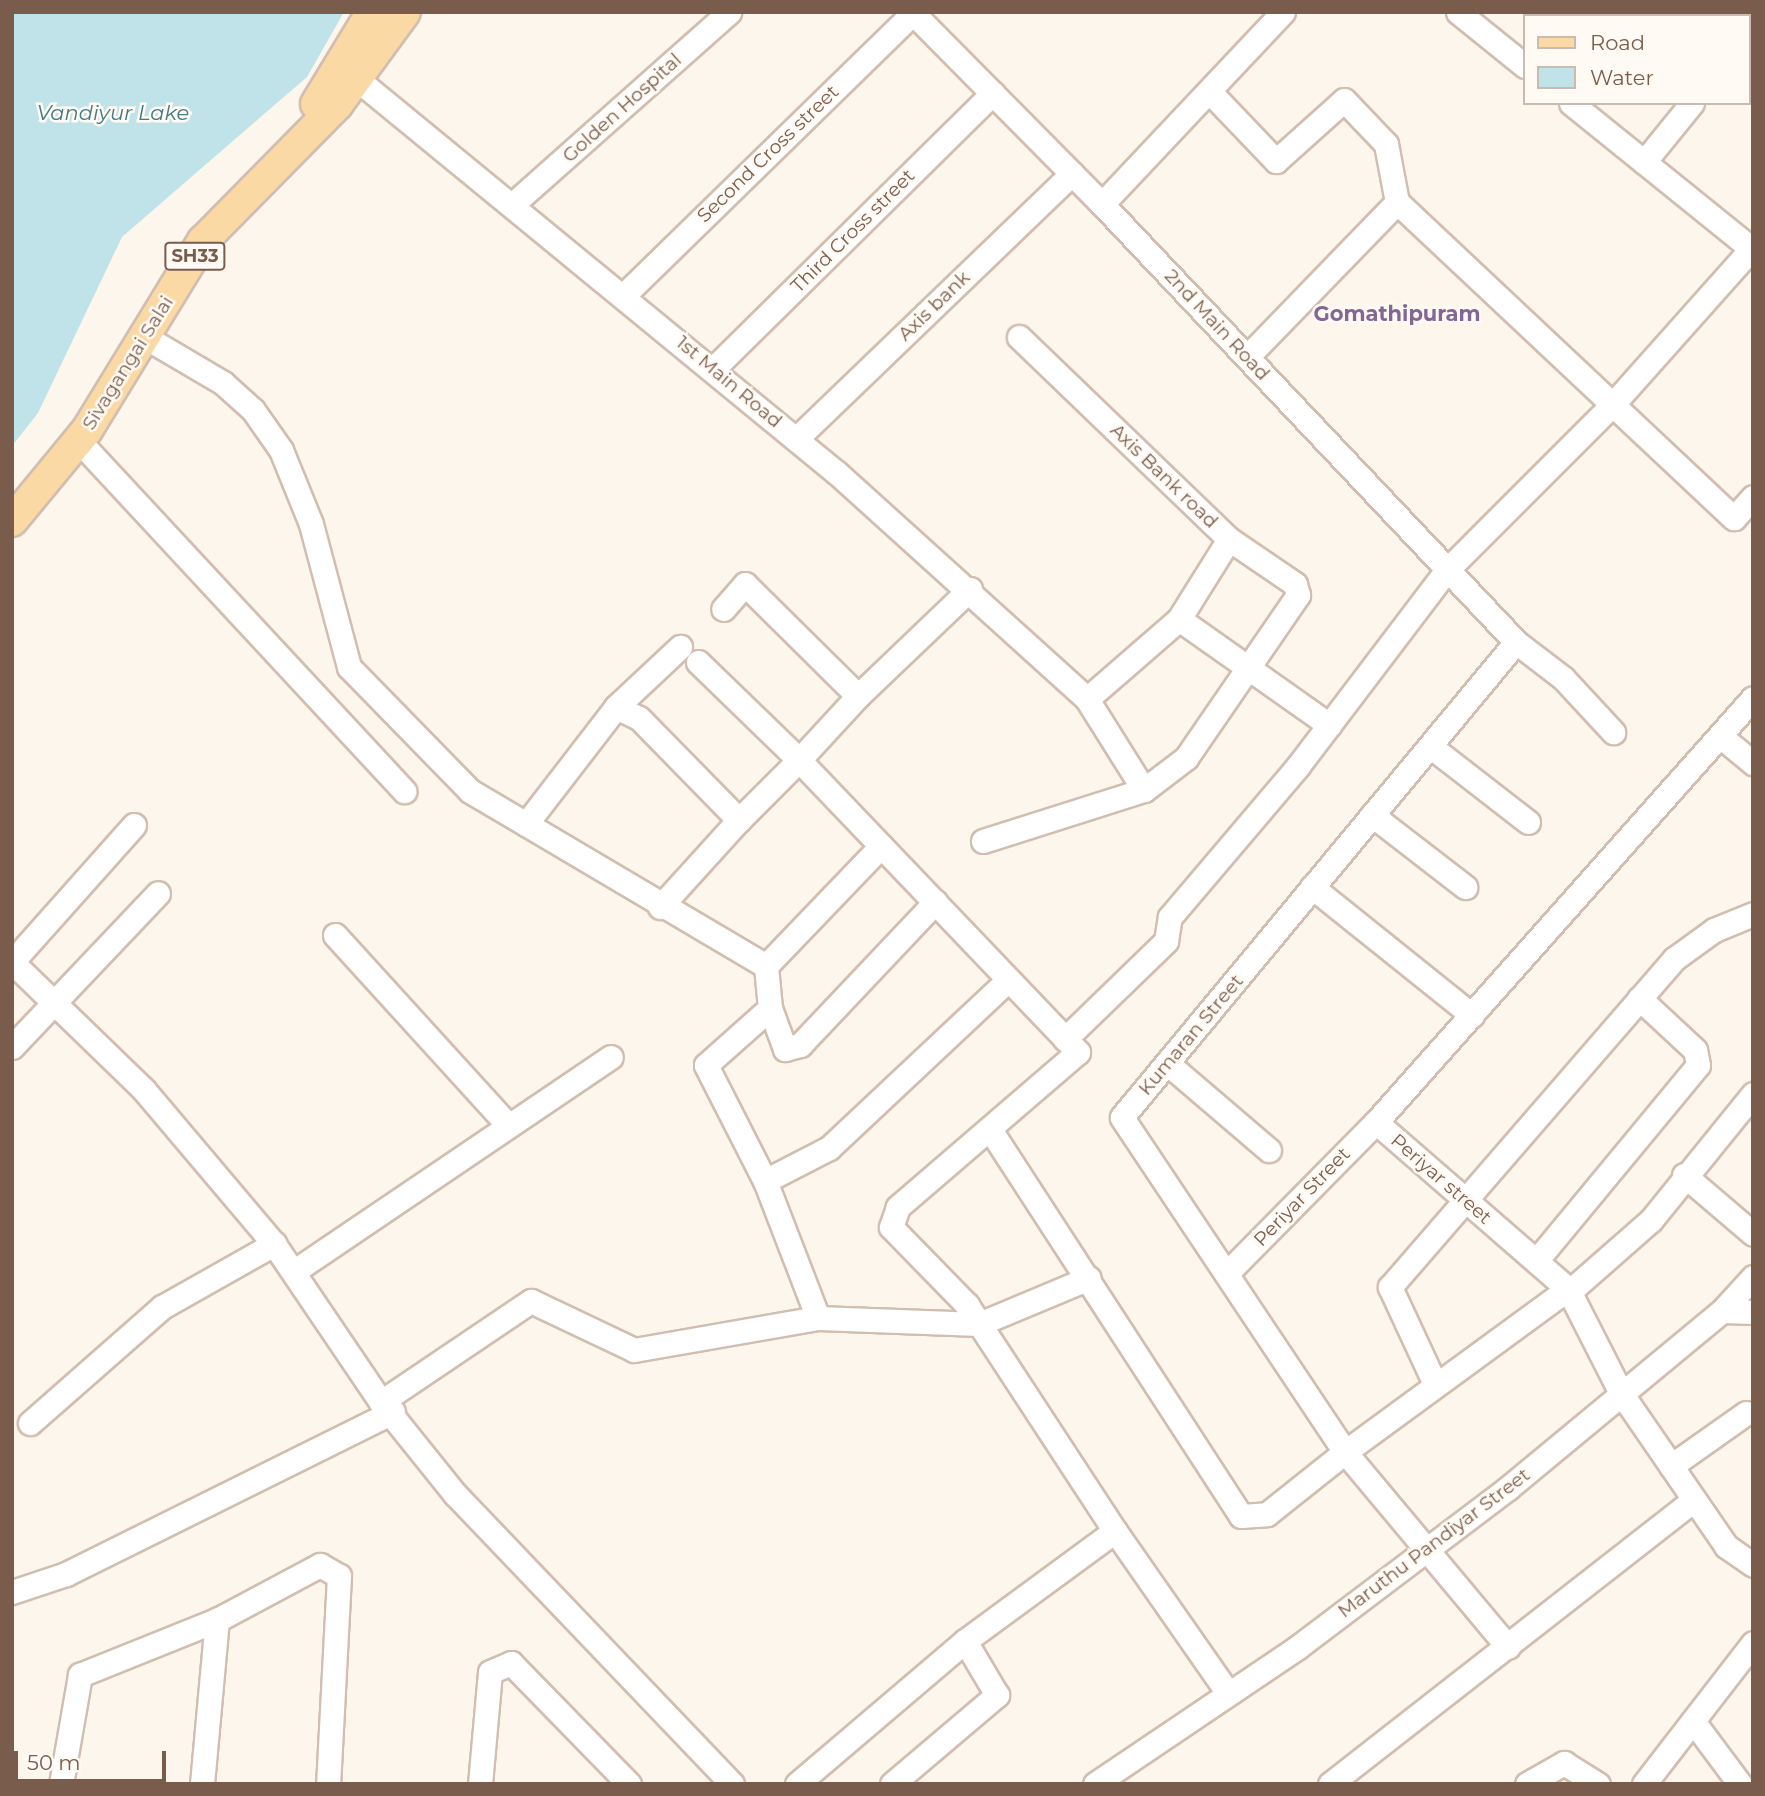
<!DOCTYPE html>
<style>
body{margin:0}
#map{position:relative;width:1765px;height:1796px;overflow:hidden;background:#fdf6ec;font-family:Montserrat,sans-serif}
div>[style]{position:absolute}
.water>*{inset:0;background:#bfe3e8}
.roads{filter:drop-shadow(2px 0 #d1beb0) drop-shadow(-2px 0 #d1beb0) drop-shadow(0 2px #d1beb0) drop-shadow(0 -2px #d1beb0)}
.minor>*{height:23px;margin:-11.5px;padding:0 11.5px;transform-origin:11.5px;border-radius:11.5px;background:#fff}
.major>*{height:30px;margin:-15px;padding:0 15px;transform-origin:15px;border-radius:15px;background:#fbd9a5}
span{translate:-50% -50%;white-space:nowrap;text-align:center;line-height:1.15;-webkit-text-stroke:5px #fffaf3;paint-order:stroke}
.shield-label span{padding:2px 5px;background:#fffaf3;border:2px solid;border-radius:5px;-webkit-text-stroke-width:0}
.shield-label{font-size:18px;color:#7a5c4d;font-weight:700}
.street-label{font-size:19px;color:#7a5c4d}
.water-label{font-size:21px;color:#437c86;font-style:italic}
.neighbourhood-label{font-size:21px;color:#846695;font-weight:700}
.frame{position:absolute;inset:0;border:14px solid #7a5c4d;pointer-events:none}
.legend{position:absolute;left:1523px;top:14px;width:228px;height:91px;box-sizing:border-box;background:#fffaf3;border:2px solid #cabbb1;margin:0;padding:9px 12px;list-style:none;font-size:21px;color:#7a5c4d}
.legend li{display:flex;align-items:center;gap:14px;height:35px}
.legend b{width:35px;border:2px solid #cabbb1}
.scale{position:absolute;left:14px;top:1751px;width:152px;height:32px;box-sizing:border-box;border:4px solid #7a5c4d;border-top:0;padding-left:9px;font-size:21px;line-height:24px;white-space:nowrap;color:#7a5c4d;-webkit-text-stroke:5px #fffaf3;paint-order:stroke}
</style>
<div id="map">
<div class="water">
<div style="clip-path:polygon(12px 12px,344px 12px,307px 77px,122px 237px,38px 413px,12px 446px)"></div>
</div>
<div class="roads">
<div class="minor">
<div style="left:912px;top:12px;width:270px;rotate:45.3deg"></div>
<div style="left:1102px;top:204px;width:603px;rotate:46.61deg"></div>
<div style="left:1516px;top:642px;width:59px;rotate:37.5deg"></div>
<div style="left:1563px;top:678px;width:74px;rotate:47.2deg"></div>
<div style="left:1458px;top:12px;width:86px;rotate:38.9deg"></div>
<div style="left:1601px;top:16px;width:5px;rotate:-53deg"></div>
<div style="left:1749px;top:33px;width:6px;rotate:-45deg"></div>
<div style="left:358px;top:80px;width:620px;rotate:39.37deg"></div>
<div style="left:837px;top:473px;width:337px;rotate:42.1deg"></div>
<div style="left:1209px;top:91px;width:97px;rotate:46.3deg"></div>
<div style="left:1276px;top:161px;width:91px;rotate:-41.9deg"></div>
<div style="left:1344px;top:100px;width:61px;rotate:46.3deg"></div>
<div style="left:1386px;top:144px;width:59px;rotate:79.3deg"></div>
<div style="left:1571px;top:103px;width:234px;rotate:38.9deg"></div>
<div style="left:1644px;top:162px;width:76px;rotate:-50.9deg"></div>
<div style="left:514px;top:203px;width:288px;rotate:-41.6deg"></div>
<div style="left:1102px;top:204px;width:264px;rotate:-46.7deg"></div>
<div style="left:624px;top:295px;width:405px;rotate:-44.3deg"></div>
<div style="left:145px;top:337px;width:91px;rotate:30.5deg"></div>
<div style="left:223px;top:383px;width:40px;rotate:42deg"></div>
<div style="left:253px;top:410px;width:49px;rotate:55deg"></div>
<div style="left:281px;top:450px;width:80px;rotate:67.9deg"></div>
<div style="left:311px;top:524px;width:148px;rotate:75.1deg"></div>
<div style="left:349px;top:667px;width:173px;rotate:45.7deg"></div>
<div style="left:470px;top:791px;width:65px;rotate:30.5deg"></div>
<div style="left:526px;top:824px;width:148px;rotate:-52.4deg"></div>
<div style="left:616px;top:707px;width:25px;rotate:26deg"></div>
<div style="left:639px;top:718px;width:143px;rotate:45.6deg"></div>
<div style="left:739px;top:820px;width:85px;rotate:-45deg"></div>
<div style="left:799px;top:760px;width:404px;rotate:46.3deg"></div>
<div style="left:1078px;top:1052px;width:238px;rotate:139.3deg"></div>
<div style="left:898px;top:1207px;width:21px;rotate:109deg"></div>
<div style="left:891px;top:1227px;width:109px;rotate:45.7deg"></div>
<div style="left:967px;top:1305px;width:270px;rotate:56.8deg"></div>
<div style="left:1019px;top:337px;width:291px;rotate:43.9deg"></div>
<div style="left:1229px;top:539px;width:94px;rotate:122deg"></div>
<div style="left:1179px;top:619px;width:184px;rotate:35.2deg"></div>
<div style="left:1247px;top:357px;width:216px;rotate:-45.9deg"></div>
<div style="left:1397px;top:202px;width:462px;rotate:43.2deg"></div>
<div style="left:1734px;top:518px;width:28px;rotate:-48deg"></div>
<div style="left:713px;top:369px;width:393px;rotate:-44.6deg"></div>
<div style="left:796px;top:439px;width:383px;rotate:-43.9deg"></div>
<div style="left:79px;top:441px;width:478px;rotate:47.1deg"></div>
<div style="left:698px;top:662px;width:141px;rotate:44.1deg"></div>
<div style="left:799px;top:760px;width:87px;rotate:-47.3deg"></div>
<div style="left:858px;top:696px;width:159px;rotate:-135.3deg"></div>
<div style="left:745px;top:584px;width:33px;rotate:131deg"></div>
<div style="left:858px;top:696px;width:155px;rotate:-43.7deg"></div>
<div style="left:616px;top:707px;width:88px;rotate:-43.2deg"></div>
<div style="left:1720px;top:736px;width:43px;rotate:39.3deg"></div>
<div style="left:1430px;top:746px;width:124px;rotate:37.8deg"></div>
<div style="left:1144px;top:790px;width:107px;rotate:-122.1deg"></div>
<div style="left:1087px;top:699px;width:122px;rotate:-41deg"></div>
<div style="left:1372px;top:815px;width:118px;rotate:37.7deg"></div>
<div style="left:526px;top:824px;width:279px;rotate:30.6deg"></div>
<div style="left:134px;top:825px;width:183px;rotate:131.7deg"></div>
<div style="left:12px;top:962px;width:184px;rotate:44.1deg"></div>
<div style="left:144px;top:1090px;width:202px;rotate:49.8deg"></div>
<div style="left:274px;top:1244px;width:191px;rotate:55.9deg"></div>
<div style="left:381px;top:1402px;width:118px;rotate:51.2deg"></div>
<div style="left:455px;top:1494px;width:401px;rotate:46.3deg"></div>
<div style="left:983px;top:841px;width:169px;rotate:-17.6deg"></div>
<div style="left:1144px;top:790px;width:53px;rotate:-37.3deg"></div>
<div style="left:1186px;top:758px;width:198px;rotate:-55.5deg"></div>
<div style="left:1298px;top:595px;width:11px;rotate:-105deg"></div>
<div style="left:1295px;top:584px;width:80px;rotate:-145.7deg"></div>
<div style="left:881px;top:846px;width:166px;rotate:133.8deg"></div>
<div style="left:766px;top:966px;width:42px;rotate:84.6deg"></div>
<div style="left:770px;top:1008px;width:44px;rotate:69.9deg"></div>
<div style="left:785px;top:1049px;width:16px;rotate:-15deg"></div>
<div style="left:800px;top:1045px;width:197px;rotate:-46.6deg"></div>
<div style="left:1312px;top:887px;width:205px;rotate:38.7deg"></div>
<div style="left:660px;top:907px;width:118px;rotate:-47.8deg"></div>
<div style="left:335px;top:935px;width:258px;rotate:47.7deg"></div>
<div style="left:1065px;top:1039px;width:141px;rotate:-44.1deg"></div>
<div style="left:1166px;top:941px;width:24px;rotate:-81deg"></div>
<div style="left:1170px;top:917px;width:198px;rotate:-49.7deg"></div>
<div style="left:1298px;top:766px;width:246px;rotate:-52.8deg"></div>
<div style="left:1447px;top:570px;width:235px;rotate:-45deg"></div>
<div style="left:1613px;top:404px;width:210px;rotate:-48.3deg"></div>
<div style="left:12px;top:1047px;width:212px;rotate:-46.5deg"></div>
<div style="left:1167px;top:1063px;width:134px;rotate:40.5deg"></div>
<div style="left:991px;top:1131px;width:459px;rotate:57deg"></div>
<div style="left:1241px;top:1516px;width:26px;rotate:-4deg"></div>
<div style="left:1267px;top:1514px;width:100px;rotate:-38.5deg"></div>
<div style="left:1345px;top:1452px;width:402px;rotate:-123.7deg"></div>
<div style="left:1122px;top:1117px;width:617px;rotate:-50.33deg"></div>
<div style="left:1684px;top:1175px;width:91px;rotate:40.5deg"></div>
<div style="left:765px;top:1181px;width:130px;rotate:-117deg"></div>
<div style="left:706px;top:1065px;width:86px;rotate:-41.7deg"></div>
<div style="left:1536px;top:1261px;width:254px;rotate:-50.4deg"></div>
<div style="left:1698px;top:1065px;width:15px;rotate:-101deg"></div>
<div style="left:1695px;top:1050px;width:76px;rotate:-137.1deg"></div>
<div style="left:296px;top:1270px;width:380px;rotate:-34.1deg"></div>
<div style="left:1228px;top:1272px;width:211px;rotate:-45.4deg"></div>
<div style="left:1568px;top:1289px;width:117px;rotate:63deg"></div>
<div style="left:1621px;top:1393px;width:186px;rotate:55.5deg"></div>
<div style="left:1726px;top:1546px;width:33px;rotate:35deg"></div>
<div style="left:1569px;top:1292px;width:109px;rotate:-41.3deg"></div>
<div style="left:1651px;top:1220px;width:162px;rotate:-51deg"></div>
<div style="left:1722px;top:1311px;width:31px;rotate:2deg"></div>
<div style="left:818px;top:1318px;width:161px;rotate:2.1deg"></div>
<div style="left:979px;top:1324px;width:119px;rotate:-22.7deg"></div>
<div style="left:1435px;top:1384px;width:107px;rotate:-114.9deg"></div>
<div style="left:1390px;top:1287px;width:434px;rotate:-49.1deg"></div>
<div style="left:1674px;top:959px;width:49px;rotate:-35.9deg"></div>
<div style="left:1714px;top:930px;width:42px;rotate:-22.3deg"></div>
<div style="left:381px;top:1402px;width:181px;rotate:-34deg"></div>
<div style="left:531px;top:1301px;width:114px;rotate:25.4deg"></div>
<div style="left:634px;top:1350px;width:187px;rotate:-9.9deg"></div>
<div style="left:818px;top:1318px;width:147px;rotate:-111.1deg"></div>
<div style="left:765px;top:1181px;width:72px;rotate:-27.3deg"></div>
<div style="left:829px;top:1148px;width:243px;rotate:-43.2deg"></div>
<div style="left:30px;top:1423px;width:176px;rotate:-41.3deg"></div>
<div style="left:162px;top:1307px;width:129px;rotate:-29.4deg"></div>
<div style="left:1671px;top:1466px;width:92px;rotate:-35.2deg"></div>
<div style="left:12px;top:1592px;width:57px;rotate:-18.4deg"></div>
<div style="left:66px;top:1574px;width:365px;rotate:-26.4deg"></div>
<div style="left:1508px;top:1647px;width:254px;rotate:-129.9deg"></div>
<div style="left:1345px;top:1452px;width:276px;rotate:-36.2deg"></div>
<div style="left:1568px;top:1289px;width:254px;rotate:-139deg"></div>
<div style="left:1376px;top:1122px;width:567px;rotate:-48.36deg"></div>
<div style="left:1693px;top:1721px;width:79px;rotate:53.3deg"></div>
<div style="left:61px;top:1784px;width:111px;rotate:-80.1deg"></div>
<div style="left:80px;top:1675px;width:148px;rotate:-21.9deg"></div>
<div style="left:217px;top:1620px;width:117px;rotate:-28.1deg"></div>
<div style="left:320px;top:1565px;width:22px;rotate:30deg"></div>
<div style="left:339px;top:1576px;width:208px;rotate:93deg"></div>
<div style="left:202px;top:1784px;width:165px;rotate:-84.8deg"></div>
<div style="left:480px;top:1784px;width:112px;rotate:-84.9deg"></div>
<div style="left:490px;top:1672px;width:23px;rotate:-23deg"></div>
<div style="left:511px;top:1663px;width:169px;rotate:45.7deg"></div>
<div style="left:797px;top:1784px;width:221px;rotate:-40.4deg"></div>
<div style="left:892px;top:1784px;width:138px;rotate:-40.3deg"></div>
<div style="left:997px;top:1695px;width:63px;rotate:-120.7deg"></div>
<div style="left:965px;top:1641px;width:186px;rotate:-36.3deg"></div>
<div style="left:1115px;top:1531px;width:194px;rotate:55.1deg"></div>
<div style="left:1095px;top:1784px;width:245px;rotate:-34deg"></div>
<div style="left:1298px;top:1647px;width:263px;rotate:-37.1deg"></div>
<div style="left:1508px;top:1488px;width:278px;rotate:-39.6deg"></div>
<div style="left:1722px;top:1311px;width:46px;rotate:-47.6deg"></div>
<div style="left:1330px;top:1784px;width:462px;rotate:-38deg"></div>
<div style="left:1527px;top:1784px;width:43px;rotate:-29.6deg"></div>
<div style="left:1564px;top:1763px;width:40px;rotate:32deg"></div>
<div style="left:1644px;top:1784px;width:178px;rotate:-52.3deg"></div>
</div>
<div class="major">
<div style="left:316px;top:104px;width:108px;rotate:-58.7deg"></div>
<div style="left:12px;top:521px;width:118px;rotate:-50.5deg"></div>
<div style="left:87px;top:430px;width:222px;rotate:-58.5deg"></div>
<div style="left:203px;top:241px;width:191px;rotate:-45.4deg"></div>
<div style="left:337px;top:105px;width:115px;rotate:-53.8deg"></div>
</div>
</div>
<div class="shield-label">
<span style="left:195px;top:256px">SH33</span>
</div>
<div class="street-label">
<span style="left:622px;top:108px;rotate:-42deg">Golden Hospital</span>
<span style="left:768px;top:154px;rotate:-44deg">Second Cross street</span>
<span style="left:853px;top:231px;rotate:-45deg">Third Cross street</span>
<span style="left:934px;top:306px;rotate:-44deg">Axis bank</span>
<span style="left:1217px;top:325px;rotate:47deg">2nd Main Road</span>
<span style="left:128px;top:363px;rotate:-58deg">Sivagangai Salai</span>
<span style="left:729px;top:382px;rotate:40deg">1st Main Road</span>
<span style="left:1164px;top:476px;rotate:44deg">Axis Bank road</span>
<span style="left:1191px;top:1035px;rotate:-50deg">Kumaran Street</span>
<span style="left:1441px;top:1179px;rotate:41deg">Periyar street</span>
<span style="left:1302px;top:1197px;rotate:-46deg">Periyar Street</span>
<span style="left:1434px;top:1543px;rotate:-37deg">Maruthu Pandiyar Street</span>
</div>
<div class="water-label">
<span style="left:113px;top:113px">Vandiyur Lake</span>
</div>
<div class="neighbourhood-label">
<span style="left:1397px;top:314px">Gomathipuram</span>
</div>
<div class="frame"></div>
<ul class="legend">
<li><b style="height:9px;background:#fbd9a5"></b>Road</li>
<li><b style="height:19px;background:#bfe3e8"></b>Water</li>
</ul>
<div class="scale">50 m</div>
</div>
